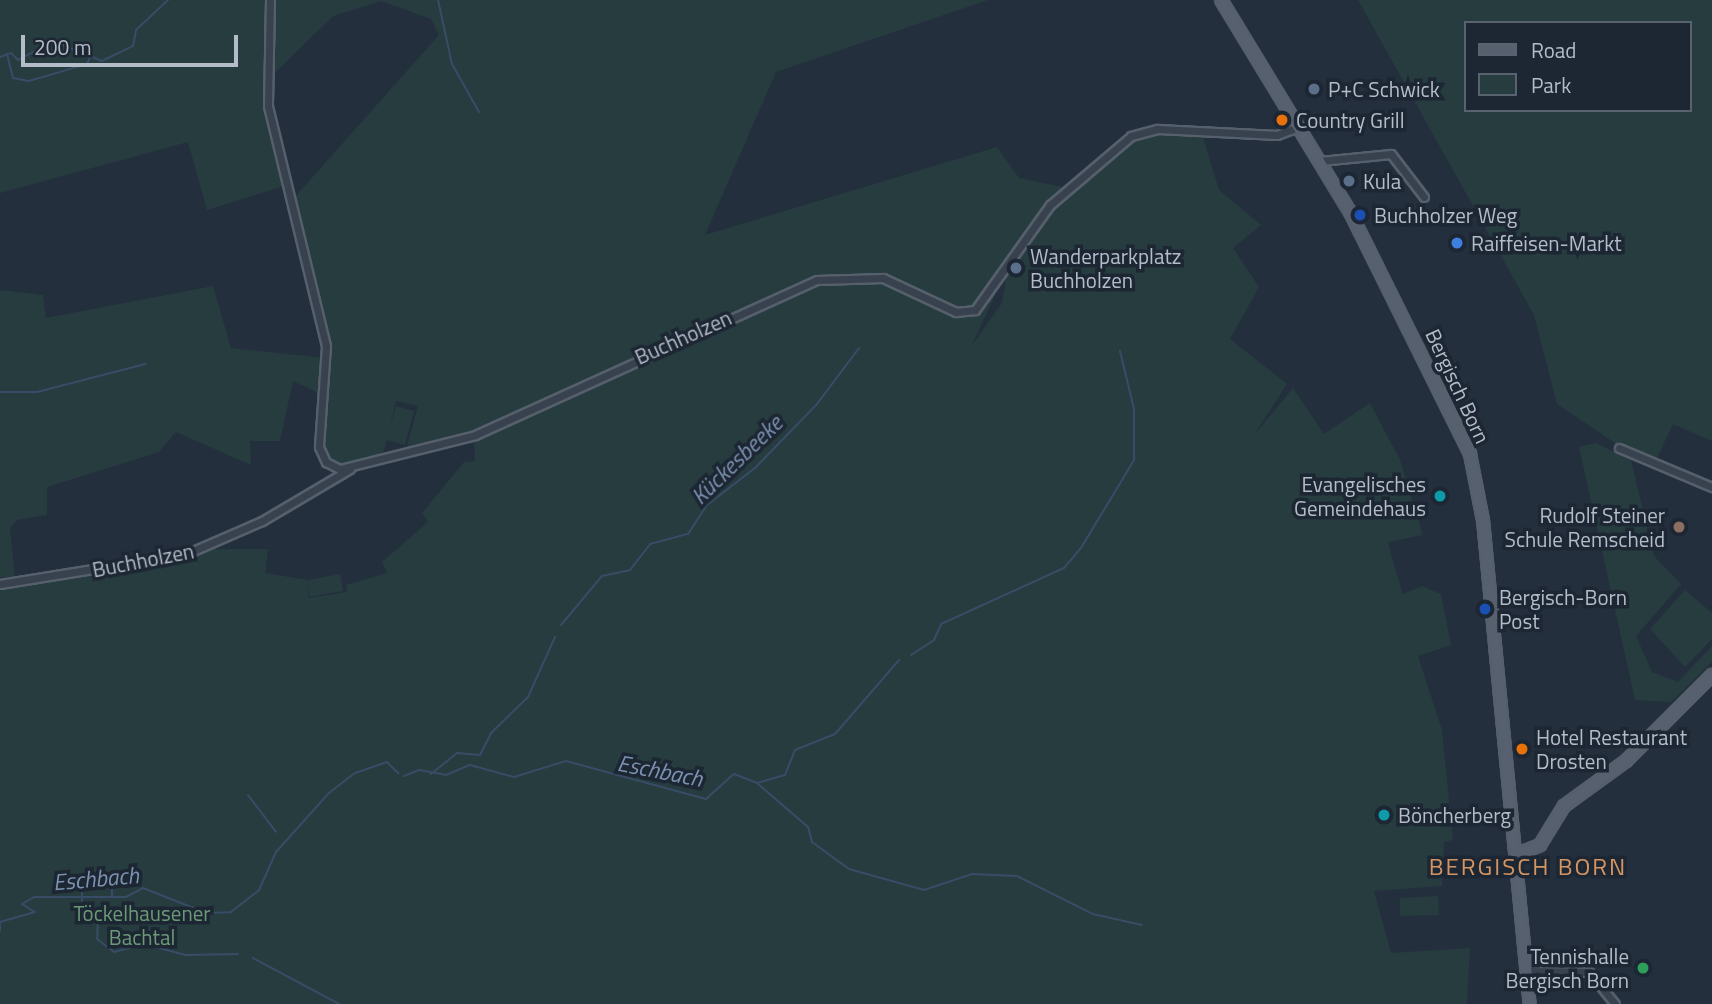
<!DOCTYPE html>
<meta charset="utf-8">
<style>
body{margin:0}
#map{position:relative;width:1712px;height:1004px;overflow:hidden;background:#242f3e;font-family:"Titillium Web",sans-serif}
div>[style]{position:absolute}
.green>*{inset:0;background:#263c3f}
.stream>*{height:2px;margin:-1px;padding:0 1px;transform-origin:1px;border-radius:1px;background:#394c67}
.roads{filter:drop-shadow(2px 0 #565f6c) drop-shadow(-2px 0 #565f6c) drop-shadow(0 2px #565f6c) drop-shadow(0 -2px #565f6c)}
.minor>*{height:7px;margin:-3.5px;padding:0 3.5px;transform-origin:3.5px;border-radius:3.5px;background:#38414e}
.primary>*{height:10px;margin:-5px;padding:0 5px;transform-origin:5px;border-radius:5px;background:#56606e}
.dots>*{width:19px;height:19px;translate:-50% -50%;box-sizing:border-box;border:4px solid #1d2633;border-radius:50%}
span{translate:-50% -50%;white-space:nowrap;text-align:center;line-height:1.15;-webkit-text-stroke:7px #1d2633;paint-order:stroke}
.poi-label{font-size:21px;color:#b4bcc9}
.left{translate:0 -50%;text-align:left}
.right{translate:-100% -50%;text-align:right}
.street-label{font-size:21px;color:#b4bcc9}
.park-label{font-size:21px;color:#6b9a76}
.water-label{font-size:23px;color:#7c92b1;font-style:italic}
.quarter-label{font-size:24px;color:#d59563;letter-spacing:2px}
.legend{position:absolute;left:1464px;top:21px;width:228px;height:91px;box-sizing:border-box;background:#1d2633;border:2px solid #59626f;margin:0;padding:9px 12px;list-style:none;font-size:21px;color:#b4bcc9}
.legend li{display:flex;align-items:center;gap:14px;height:35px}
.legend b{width:35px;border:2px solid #59626f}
.scale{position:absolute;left:21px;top:35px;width:217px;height:32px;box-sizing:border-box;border:4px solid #b4bcc9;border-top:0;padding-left:9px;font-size:21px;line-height:24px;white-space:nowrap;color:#b4bcc9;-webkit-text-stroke:5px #1d2633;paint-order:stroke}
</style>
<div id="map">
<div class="green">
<div style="clip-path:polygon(0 0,988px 0,776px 72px,705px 235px,997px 147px,1019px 178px,1062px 187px,969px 309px,956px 308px,891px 276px,816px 277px,472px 433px,406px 450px,418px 406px,396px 401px,390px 427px,396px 406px,414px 411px,405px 445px,387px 440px,382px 457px,338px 466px,322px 452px,330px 357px,294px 198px,439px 35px,431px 19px,381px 1px,333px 16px,271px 77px,265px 95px,287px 185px,207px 210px,188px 142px,0 193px)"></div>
<div style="clip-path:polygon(evenodd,1358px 0,1712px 0,1712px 441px,1673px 424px,1656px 460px,1615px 443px,1557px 404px,1534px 315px,1358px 0,1465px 23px,1689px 23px,1689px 110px,1465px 110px,1465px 23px)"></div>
<div style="clip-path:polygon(1162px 133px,1202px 134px,1219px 190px,1261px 225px,1233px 248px,1259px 287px,1230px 339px,1287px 384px,1254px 435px,1293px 388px,1324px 434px,1370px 403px,1400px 460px,1423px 535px,1388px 542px,1393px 562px,1403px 594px,1422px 586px,1441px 594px,1451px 645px,1418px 656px,1442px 730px,1453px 840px,1444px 842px,1442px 886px,1374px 891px,1391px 953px,1470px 948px,1467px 1004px,0 1004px,0 588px,143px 567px,209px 549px,268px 549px,265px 573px,308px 580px,340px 574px,343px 591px,309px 597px,308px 582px,308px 598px,347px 592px,346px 585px,387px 573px,382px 562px,428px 522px,422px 513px,464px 462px,475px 461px,474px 439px,818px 282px,884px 281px,961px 317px,977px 313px,997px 291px,971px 347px,1002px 303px,1006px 278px,1029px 233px,1061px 195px,1122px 145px)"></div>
<div style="clip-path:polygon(213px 286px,231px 348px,326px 358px,325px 396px,293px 381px,280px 441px,250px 441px,251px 465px,176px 432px,159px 452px,47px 487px,47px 515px,17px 520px,10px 528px,15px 578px,0 577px,0 290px,43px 295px,46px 318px)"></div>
<div style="clip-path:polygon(1596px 443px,1631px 460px,1654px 556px,1681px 584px,1636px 636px,1652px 672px,1678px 682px,1712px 646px,1712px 662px,1671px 702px,1635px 700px,1579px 447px)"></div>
<div style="clip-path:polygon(1685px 590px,1712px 613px,1712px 639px,1685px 667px,1650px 629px)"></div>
<div style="clip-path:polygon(1438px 896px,1439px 915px,1400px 916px,1400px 898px)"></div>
</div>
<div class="stream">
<div style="left:438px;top:0;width:66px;rotate:77.7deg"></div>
<div style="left:452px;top:64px;width:55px;rotate:60.6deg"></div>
<div style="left:7px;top:54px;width:25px;rotate:76deg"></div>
<div style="left:13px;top:78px;width:16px;rotate:11deg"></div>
<div style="left:29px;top:81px;width:60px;rotate:-16.3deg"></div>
<div style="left:87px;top:64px;width:8px;rotate:-67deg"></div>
<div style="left:0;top:57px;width:12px;rotate:-20deg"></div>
<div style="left:11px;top:53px;width:10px;rotate:45deg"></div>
<div style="left:18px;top:60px;width:40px;rotate:-28deg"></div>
<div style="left:53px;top:41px;width:53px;rotate:22.2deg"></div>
<div style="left:102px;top:61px;width:34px;rotate:-26deg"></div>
<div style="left:133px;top:46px;width:16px;rotate:-79deg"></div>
<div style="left:136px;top:30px;width:44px;rotate:-43.2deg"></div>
<div style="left:0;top:392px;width:37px"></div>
<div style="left:37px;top:392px;width:112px;rotate:-14.5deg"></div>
<div style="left:561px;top:625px;width:64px;rotate:-50.1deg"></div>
<div style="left:602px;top:576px;width:29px;rotate:-12deg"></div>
<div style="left:630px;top:570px;width:33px;rotate:-52deg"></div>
<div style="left:650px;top:544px;width:39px;rotate:-15deg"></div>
<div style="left:688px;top:534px;width:35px;rotate:-57deg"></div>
<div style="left:707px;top:505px;width:61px;rotate:-37.6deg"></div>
<div style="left:755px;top:468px;width:89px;rotate:-45.9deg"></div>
<div style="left:817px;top:404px;width:70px;rotate:-53.1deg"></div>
<div style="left:911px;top:655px;width:27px;rotate:-33deg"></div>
<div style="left:934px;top:640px;width:17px;rotate:-66deg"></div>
<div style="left:941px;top:624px;width:135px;rotate:-24.5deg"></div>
<div style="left:1064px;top:568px;width:26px;rotate:-50deg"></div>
<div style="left:1081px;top:548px;width:103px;rotate:-58.9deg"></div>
<div style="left:1134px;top:460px;width:51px;rotate:-90deg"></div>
<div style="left:1134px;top:409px;width:60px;rotate:-103.6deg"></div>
<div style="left:431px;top:774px;width:33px;rotate:-39deg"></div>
<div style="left:457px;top:753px;width:23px;rotate:5deg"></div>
<div style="left:480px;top:755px;width:25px;rotate:-63deg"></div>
<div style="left:491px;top:733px;width:52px;rotate:-44.2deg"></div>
<div style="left:528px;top:697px;width:66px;rotate:-65.8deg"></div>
<div style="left:404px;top:776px;width:16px;rotate:-22deg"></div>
<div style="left:419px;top:770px;width:27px;rotate:10deg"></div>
<div style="left:446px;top:775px;width:26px;rotate:-23deg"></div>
<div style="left:470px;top:765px;width:46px;rotate:15.3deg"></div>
<div style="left:514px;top:777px;width:54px;rotate:-17.1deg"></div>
<div style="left:566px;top:761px;width:145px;rotate:15.2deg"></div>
<div style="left:706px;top:799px;width:38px;rotate:-42deg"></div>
<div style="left:734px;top:774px;width:25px;rotate:21deg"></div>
<div style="left:757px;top:783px;width:29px;rotate:-16deg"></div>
<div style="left:785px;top:775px;width:27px;rotate:-68deg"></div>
<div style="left:795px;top:750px;width:43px;rotate:-21.8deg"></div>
<div style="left:835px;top:734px;width:98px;rotate:-49.1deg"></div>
<div style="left:758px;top:784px;width:66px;rotate:40.7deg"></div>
<div style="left:808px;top:827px;width:16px;rotate:75deg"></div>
<div style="left:812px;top:842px;width:46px;rotate:36.1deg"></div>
<div style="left:849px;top:869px;width:78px;rotate:15.6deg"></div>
<div style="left:924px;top:890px;width:51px;rotate:-18.4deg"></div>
<div style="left:972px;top:874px;width:45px;rotate:2.5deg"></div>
<div style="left:1017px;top:876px;width:85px;rotate:26.6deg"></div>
<div style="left:1093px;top:914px;width:50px;rotate:12.7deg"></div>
<div style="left:248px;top:795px;width:46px;rotate:52.9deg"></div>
<div style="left:112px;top:873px;width:3px;rotate:90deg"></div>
<div style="left:112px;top:887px;width:9px;rotate:90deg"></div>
<div style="left:82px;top:893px;width:10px;rotate:90deg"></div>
<div style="left:82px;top:903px;width:21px;rotate:39deg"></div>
<div style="left:98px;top:916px;width:23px;rotate:92deg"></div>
<div style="left:97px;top:939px;width:21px;rotate:37deg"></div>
<div style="left:114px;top:952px;width:31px;rotate:-15deg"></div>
<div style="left:144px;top:944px;width:43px;rotate:14.7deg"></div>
<div style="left:186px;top:955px;width:52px;rotate:-1.1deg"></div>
<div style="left:0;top:922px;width:36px;rotate:-16deg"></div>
<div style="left:35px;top:912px;width:15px;rotate:-148deg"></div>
<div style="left:22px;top:904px;width:14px;rotate:-30deg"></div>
<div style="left:34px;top:897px;width:92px"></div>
<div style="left:126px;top:897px;width:19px;rotate:-28deg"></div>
<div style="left:143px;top:888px;width:68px;rotate:21.6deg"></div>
<div style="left:206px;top:913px;width:25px;rotate:-2deg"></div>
<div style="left:231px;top:912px;width:36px;rotate:-38deg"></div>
<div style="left:259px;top:890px;width:42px;rotate:-65.9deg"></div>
<div style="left:276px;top:852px;width:79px;rotate:-48.1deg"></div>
<div style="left:329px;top:793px;width:33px;rotate:-38deg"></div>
<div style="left:355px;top:773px;width:34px;rotate:-19deg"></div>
<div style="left:387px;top:762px;width:16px;rotate:45deg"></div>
<div style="left:0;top:924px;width:7px;rotate:90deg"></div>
<div style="left:253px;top:958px;width:98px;rotate:28.1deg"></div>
</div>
<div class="roads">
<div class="minor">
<div style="left:270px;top:0;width:106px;rotate:91.1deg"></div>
<div style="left:268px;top:106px;width:247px;rotate:76.4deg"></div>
<div style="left:326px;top:346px;width:101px;rotate:94deg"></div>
<div style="left:319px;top:447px;width:17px;rotate:65deg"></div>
<div style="left:326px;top:462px;width:16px;rotate:27deg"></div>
<div style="left:340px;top:469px;width:139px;rotate:-14.1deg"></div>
<div style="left:475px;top:435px;width:375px;rotate:-24.4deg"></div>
<div style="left:817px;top:280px;width:66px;rotate:-1.7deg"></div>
<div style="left:883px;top:278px;width:81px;rotate:25deg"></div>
<div style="left:956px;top:312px;width:19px;rotate:-6deg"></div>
<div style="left:975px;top:310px;width:129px;rotate:-54.5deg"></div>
<div style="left:1050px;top:205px;width:106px;rotate:-40.4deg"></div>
<div style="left:1131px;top:136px;width:28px;rotate:-15deg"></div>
<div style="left:1158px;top:129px;width:119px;rotate:2.9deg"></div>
<div style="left:1277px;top:135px;width:22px;rotate:-21deg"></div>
<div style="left:1320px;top:161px;width:71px;rotate:-5.6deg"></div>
<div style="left:1391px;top:154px;width:54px;rotate:52.5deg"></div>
<div style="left:1619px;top:448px;width:101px;rotate:22.8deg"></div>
<div style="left:0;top:584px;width:188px;rotate:-9.2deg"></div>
<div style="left:186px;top:554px;width:83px;rotate:-23.5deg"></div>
<div style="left:262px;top:521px;width:102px;rotate:-30.6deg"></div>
<div style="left:1528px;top:971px;width:61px;rotate:0.9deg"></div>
<div style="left:1589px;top:972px;width:41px;rotate:50.9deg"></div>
</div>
<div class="primary">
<div style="left:1221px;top:0;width:248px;rotate:58.7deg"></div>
<div style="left:1350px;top:212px;width:270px;rotate:63.6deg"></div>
<div style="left:1470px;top:454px;width:67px;rotate:78.9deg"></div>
<div style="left:1483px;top:520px;width:486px;rotate:84.5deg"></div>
<div style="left:1518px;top:854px;width:24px;rotate:-22deg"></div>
<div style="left:1540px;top:845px;width:46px;rotate:-58.4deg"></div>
<div style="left:1564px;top:806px;width:77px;rotate:-36deg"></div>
<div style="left:1626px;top:761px;width:122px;rotate:-45deg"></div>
</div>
</div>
<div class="dots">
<div style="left:1314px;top:89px;background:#5c6f8a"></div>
<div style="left:1282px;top:120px;background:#e8710a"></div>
<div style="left:1349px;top:181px;background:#5c6f8a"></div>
<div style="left:1360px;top:215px;background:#1a4fb4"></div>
<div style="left:1457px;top:243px;background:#3f7fe0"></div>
<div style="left:1016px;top:268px;background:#5c6f8a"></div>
<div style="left:1440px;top:496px;background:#0f9aa8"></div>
<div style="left:1679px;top:527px;background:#8d6e63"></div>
<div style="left:1485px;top:609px;background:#1a4fb4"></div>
<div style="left:1522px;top:749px;background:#e8710a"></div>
<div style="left:1384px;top:815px;background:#0f9aa8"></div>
<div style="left:1643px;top:968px;background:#2e9e5b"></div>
</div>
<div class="poi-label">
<span class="left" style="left:1328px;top:89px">P+C Schwick</span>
<span class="left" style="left:1296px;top:120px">Country Grill</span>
<span class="left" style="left:1363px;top:181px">Kula</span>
<span class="left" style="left:1374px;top:215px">Buchholzer Weg</span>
<span class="left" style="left:1471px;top:243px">Raiffeisen-Markt</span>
<span class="left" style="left:1030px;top:268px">Wanderparkplatz<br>Buchholzen</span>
<span class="right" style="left:1426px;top:496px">Evangelisches<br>Gemeindehaus</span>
<span class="right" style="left:1665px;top:527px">Rudolf Steiner<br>Schule Remscheid</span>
<span class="left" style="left:1499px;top:609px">Bergisch-Born<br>Post</span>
<span class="left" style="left:1536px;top:749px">Hotel Restaurant<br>Drosten</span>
<span class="left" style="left:1398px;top:815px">Böncherberg</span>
<span class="right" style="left:1629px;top:968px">Tennishalle<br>Bergisch Born</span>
</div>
<div class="street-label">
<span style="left:683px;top:337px;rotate:-24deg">Buchholzen</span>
<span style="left:1458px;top:386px;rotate:65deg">Bergisch Born</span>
<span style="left:143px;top:560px;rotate:-11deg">Buchholzen</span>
</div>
<div class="park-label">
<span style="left:142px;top:925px">Töckelhausener<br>Bachtal</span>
</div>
<div class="water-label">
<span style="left:737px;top:460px;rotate:-44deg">Kückesbeeke</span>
<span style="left:660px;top:771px;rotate:11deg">Eschbach</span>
<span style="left:96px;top:879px;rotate:-5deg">Eschbach</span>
</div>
<div class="quarter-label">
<span style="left:1528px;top:867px">BERGISCH BORN</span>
</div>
<ul class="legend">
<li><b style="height:9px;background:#56606e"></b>Road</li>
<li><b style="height:19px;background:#263c3f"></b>Park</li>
</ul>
<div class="scale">200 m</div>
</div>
